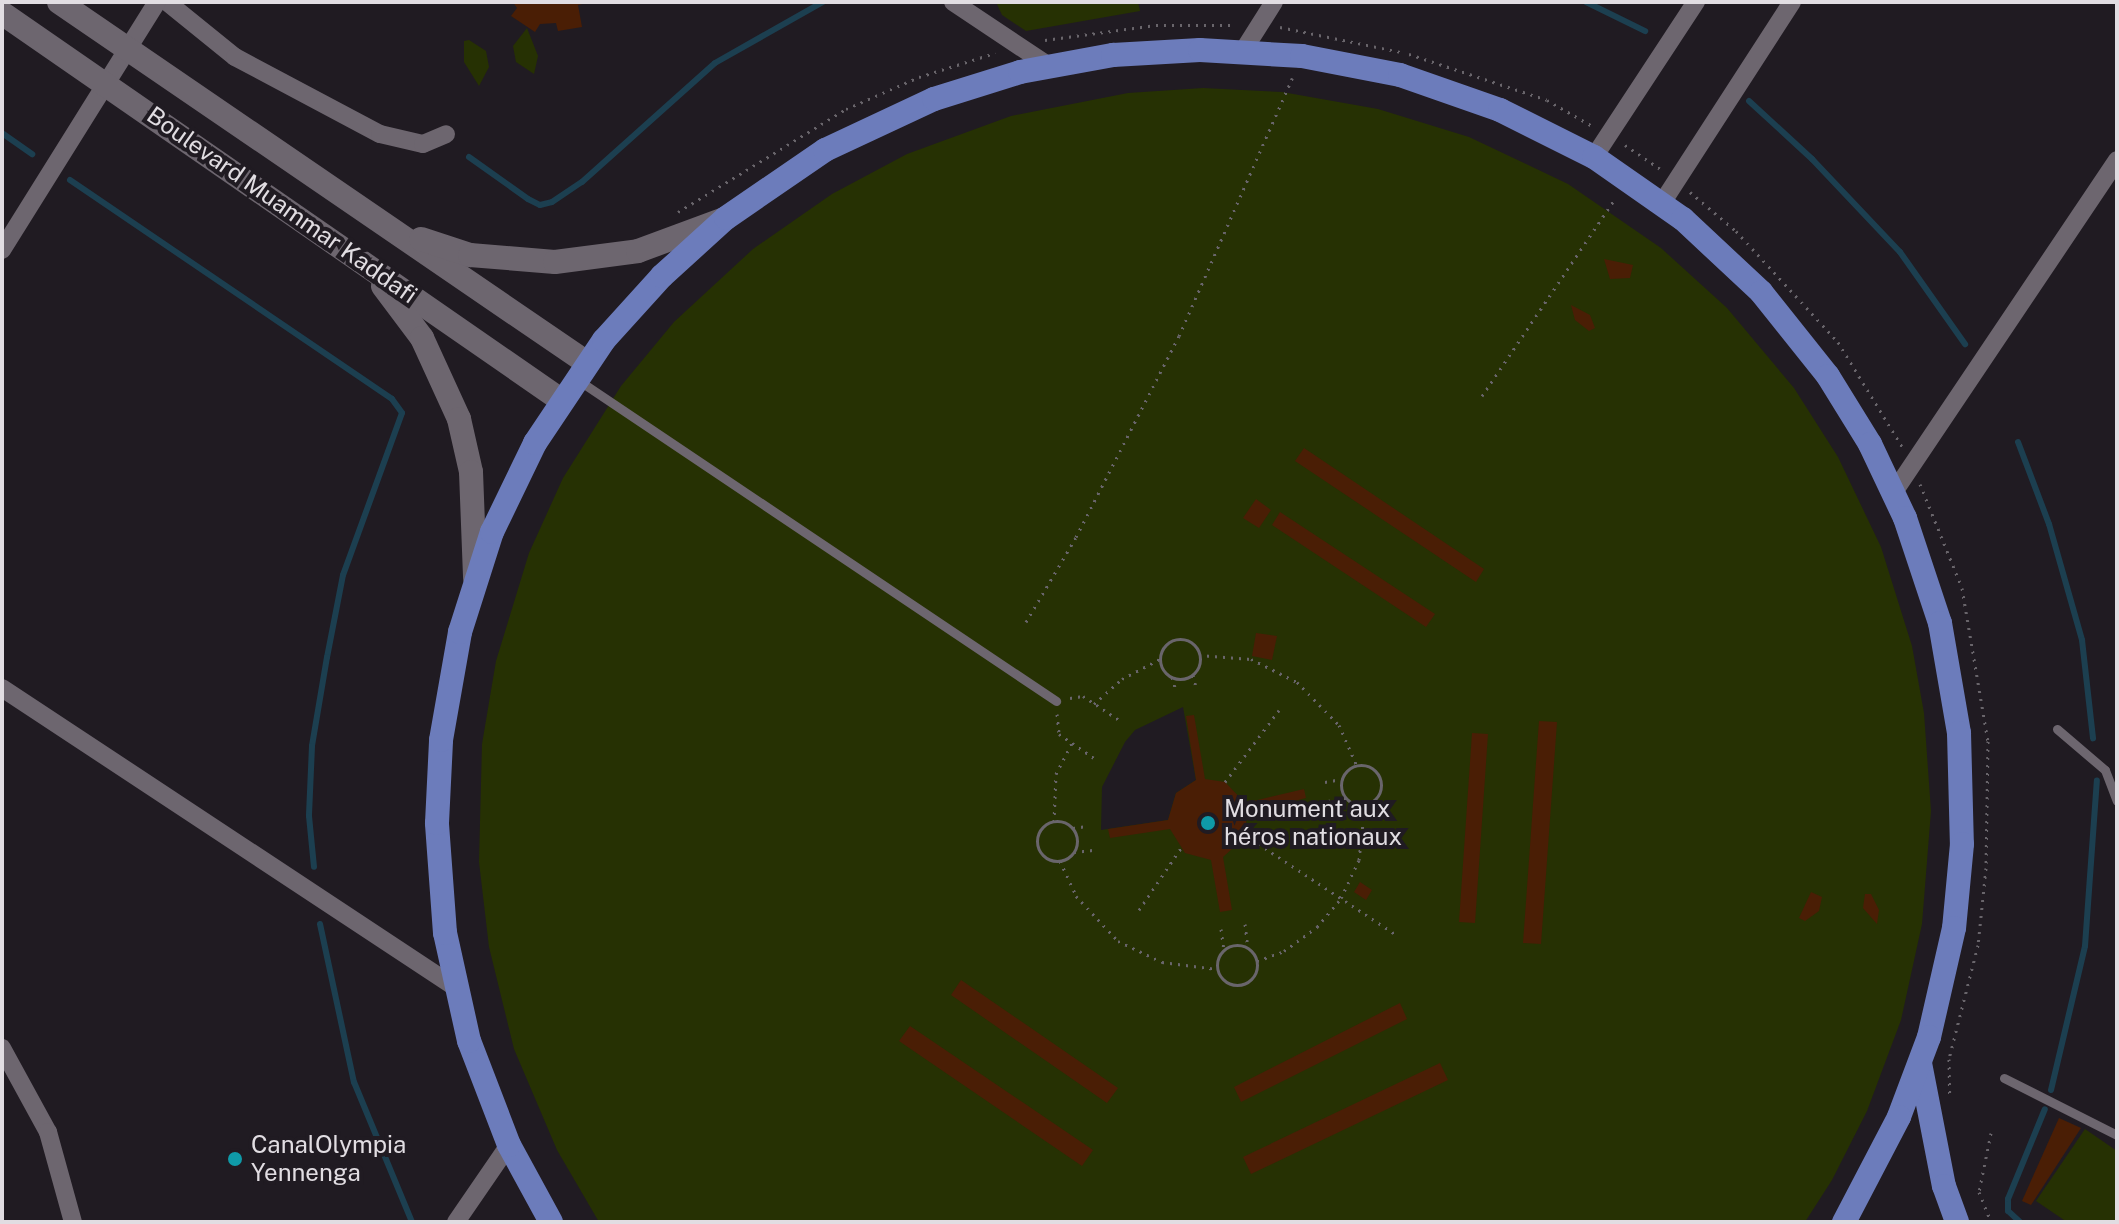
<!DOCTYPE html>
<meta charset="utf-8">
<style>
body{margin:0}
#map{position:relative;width:2119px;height:1224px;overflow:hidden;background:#201b22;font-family:"Public Sans",sans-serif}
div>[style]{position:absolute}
.green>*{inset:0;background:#263103}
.stream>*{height:6px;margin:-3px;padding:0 3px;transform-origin:3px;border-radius:3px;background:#1c3f50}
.building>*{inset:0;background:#4a1e05}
.path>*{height:3px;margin-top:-1.5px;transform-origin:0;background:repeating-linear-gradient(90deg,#69656b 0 2px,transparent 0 8px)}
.path>.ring{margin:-1.5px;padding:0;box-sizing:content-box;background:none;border:3px solid #69656b;border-radius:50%}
.service>*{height:9px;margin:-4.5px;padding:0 4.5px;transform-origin:4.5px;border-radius:4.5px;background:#6d666f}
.minor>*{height:18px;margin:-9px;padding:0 9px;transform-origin:9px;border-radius:9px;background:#6d666f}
.secondary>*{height:24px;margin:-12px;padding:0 12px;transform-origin:12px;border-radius:12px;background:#6d666f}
.primary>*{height:24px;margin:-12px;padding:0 12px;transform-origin:12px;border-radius:12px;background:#6c7cbb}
.dots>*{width:22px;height:22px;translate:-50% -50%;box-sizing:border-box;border:4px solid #201b22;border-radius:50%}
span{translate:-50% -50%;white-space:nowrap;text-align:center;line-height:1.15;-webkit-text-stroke:8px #201b22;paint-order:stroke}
.street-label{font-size:24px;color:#e1dde2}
.poi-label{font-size:24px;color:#e1dde2}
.left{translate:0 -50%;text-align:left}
.frame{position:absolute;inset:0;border:4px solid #e1dde2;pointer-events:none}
</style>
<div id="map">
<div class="green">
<div style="clip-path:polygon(996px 2px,1138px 2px,1140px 11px,1026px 31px,1002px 15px)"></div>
<div style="clip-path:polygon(527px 28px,538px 56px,534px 74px,516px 62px,513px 46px)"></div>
<div style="clip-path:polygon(469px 40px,486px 51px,489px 67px,479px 86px,464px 62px,464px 41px)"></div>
<div style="clip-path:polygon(evenodd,1203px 88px,1282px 92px,1378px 109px,1469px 137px,1568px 184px,1661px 248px,1727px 308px,1794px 388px,1838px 457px,1881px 547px,1912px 646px,1924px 713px,1931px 811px,1922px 924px,1901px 1020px,1867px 1111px,1832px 1180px,1805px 1222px,599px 1222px,557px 1150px,514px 1049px,489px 947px,479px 862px,482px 744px,496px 661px,529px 553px,563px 478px,621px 386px,674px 322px,753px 249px,832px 194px,907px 154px,1011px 116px,1128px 93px,1203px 88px,1183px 707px,1196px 780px,1176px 793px,1168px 820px,1101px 830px,1102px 787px,1125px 742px,1135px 730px,1183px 707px)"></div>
<div style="clip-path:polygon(2085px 1129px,2117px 1151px,2117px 1222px,2067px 1222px,2036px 1201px)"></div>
</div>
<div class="stream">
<div style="left:1586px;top:2px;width:66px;rotate:26.2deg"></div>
<div style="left:1749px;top:101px;width:86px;rotate:42.6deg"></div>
<div style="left:1812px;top:159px;width:128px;rotate:46.6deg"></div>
<div style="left:1900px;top:252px;width:113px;rotate:54.8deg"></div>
<div style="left:2px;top:133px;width:37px;rotate:35deg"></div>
<div style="left:469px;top:157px;width:72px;rotate:35.4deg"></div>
<div style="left:528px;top:199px;width:13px;rotate:27deg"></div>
<div style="left:540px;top:205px;width:12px;rotate:-14deg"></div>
<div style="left:552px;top:202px;width:36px;rotate:-34deg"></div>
<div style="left:582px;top:182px;width:178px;rotate:-41.8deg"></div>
<div style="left:715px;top:63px;width:124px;rotate:-29.5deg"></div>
<div style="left:70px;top:180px;width:389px;rotate:34.2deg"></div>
<div style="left:392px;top:399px;width:17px;rotate:54deg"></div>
<div style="left:402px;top:413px;width:172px;rotate:110deg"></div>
<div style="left:343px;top:575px;width:84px;rotate:101deg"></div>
<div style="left:327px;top:657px;width:90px;rotate:99.6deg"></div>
<div style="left:312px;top:746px;width:70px;rotate:92.5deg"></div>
<div style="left:309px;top:816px;width:51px;rotate:84.4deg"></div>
<div style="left:2018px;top:442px;width:88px;rotate:69.3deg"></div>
<div style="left:2049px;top:524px;width:121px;rotate:74.1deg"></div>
<div style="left:2082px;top:640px;width:99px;rotate:83.6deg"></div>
<div style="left:320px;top:924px;width:162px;rotate:77.9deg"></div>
<div style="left:354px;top:1082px;width:152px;rotate:67.5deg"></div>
<div style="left:2051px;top:1090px;width:148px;rotate:-76.7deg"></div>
<div style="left:2085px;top:946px;width:166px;rotate:-85.9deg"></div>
<div style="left:2020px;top:1222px;width:16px;rotate:-137deg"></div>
<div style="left:2008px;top:1211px;width:12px;rotate:-90deg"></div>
<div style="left:2008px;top:1199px;width:97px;rotate:-67.7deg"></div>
</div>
<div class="building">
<div style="clip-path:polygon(513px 2px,587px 2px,587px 3px,578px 5px,582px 27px,558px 31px,556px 23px,540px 24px,535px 32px,511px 16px,517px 8px)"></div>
<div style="clip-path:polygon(1604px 259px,1633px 265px,1630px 278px,1610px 279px)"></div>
<div style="clip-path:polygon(1571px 305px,1590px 315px,1595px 328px,1589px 331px,1575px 320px)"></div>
<div style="clip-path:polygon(1304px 448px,1484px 569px,1476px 582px,1295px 461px)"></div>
<div style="clip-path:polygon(1256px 499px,1271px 510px,1259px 528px,1243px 518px)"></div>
<div style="clip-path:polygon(1280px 512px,1435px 614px,1426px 627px,1272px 525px)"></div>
<div style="clip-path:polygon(1256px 633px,1277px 636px,1272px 660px,1252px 656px)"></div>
<div style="clip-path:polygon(1194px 715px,1205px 779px,1225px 782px,1245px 803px,1304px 789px,1306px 798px,1248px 813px,1243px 839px,1223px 857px,1232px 910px,1220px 912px,1211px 860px,1185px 853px,1170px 829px,1110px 838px,1108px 829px,1168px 820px,1176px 793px,1196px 780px,1186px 716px)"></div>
<div style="clip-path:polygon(1539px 721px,1557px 722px,1541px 944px,1523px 943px)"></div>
<div style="clip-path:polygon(1472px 733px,1488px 734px,1475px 923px,1459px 922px)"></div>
<div style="clip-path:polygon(1360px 882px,1372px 890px,1366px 900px,1354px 892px)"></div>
<div style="clip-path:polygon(1811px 892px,1822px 897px,1819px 911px,1805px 921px,1799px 918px)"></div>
<div style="clip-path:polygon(1865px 894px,1871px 894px,1879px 910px,1877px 924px,1863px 908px)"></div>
<div style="clip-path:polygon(961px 980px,1118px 1088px,1107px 1103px,951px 995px)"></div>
<div style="clip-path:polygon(1400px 1003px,1407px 1019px,1241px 1102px,1234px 1087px)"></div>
<div style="clip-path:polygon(910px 1026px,1093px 1150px,1082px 1166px,899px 1041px)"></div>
<div style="clip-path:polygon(1440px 1063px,1448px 1080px,1251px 1174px,1243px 1157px)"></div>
<div style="clip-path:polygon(2059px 1118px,2081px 1128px,2031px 1205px,2022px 1201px)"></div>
</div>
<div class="path">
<div style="left:1280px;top:27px;width:124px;rotate:11.7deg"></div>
<div style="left:1045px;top:40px;width:112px;rotate:-7.7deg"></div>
<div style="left:1156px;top:25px;width:80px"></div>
<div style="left:1409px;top:54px;width:145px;rotate:18.4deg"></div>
<div style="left:1547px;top:100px;width:54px;rotate:29.9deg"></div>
<div style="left:1625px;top:145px;width:45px;rotate:34deg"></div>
<div style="left:1690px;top:192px;width:60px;rotate:40.3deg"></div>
<div style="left:1736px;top:231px;width:151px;rotate:47.4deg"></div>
<div style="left:1838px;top:342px;width:124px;rotate:58.5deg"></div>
<div style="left:678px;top:212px;width:197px;rotate:-31.5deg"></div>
<div style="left:846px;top:109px;width:80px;rotate:-23.7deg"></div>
<div style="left:919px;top:77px;width:80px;rotate:-17.5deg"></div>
<div style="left:1482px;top:396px;width:238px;rotate:-56deg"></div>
<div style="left:1920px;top:484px;width:112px;rotate:68deg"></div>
<div style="left:1962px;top:588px;width:155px;rotate:80.4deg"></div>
<div style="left:1988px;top:741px;width:127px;rotate:90.9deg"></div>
<div style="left:1986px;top:868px;width:77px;rotate:95.9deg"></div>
<div style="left:1978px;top:945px;width:118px;rotate:104.3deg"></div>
<div style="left:1949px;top:1059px;width:39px;rotate:89deg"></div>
<div style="left:1026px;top:622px;width:99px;rotate:-59.5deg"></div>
<div style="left:1076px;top:537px;width:226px;rotate:-62.9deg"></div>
<div style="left:1179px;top:336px;width:282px;rotate:-66.3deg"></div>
<div class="ring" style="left:1160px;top:639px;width:37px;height:37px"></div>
<div style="left:1199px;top:655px;width:52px;rotate:4.4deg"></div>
<div style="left:1251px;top:659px;width:51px;rotate:26.6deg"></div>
<div style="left:1297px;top:682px;width:60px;rotate:45.7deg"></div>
<div style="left:1339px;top:725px;width:45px;rotate:66.3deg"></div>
<div style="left:1193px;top:675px;width:12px;rotate:76deg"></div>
<div style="left:1172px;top:677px;width:15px;rotate:74deg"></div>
<div style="left:1070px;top:698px;width:13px;rotate:-9deg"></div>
<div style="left:1083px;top:696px;width:47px;rotate:33.7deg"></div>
<div style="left:1094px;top:704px;width:38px;rotate:-42deg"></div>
<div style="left:1122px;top:679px;width:43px;rotate:-27.8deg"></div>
<div style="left:1057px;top:714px;width:20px;rotate:84deg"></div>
<div style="left:1059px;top:734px;width:46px;rotate:34.4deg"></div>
<div class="ring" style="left:1341px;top:765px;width:37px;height:37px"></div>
<div style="left:1225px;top:782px;width:90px;rotate:-53.1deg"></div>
<div style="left:1325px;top:782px;width:17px;rotate:-10deg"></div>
<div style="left:1328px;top:801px;width:18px;rotate:-9deg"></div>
<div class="ring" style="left:1037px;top:821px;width:37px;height:37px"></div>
<div style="left:1054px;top:822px;width:48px;rotate:-87.6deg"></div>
<div style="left:1056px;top:774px;width:35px;rotate:-63deg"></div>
<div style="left:1073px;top:828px;width:14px;rotate:-8deg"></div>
<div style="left:1245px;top:835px;width:183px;rotate:33.4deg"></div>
<div style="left:1074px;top:852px;width:19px;rotate:-6deg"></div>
<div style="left:1060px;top:861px;width:38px;rotate:65deg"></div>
<div style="left:1076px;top:896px;width:62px;rotate:47deg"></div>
<div style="left:1118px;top:941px;width:49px;rotate:25.5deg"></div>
<div style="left:1162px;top:962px;width:55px;rotate:7.3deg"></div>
<div style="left:1139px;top:910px;width:75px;rotate:-55.9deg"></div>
<div style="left:1245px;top:924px;width:24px;rotate:83deg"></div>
<div style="left:1221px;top:929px;width:21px;rotate:82deg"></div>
<div class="ring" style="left:1217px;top:945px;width:37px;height:37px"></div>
<div style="left:1257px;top:961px;width:29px;rotate:-20deg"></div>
<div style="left:1284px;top:951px;width:41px;rotate:-36deg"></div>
<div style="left:1317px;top:927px;width:38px;rotate:-50deg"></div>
<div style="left:1341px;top:898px;width:42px;rotate:-64.7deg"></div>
<div style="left:1359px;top:860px;width:56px;rotate:-83.9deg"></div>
<div style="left:1991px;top:1133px;width:60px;rotate:101.5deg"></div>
<div style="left:1979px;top:1192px;width:32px;rotate:68deg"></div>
</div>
<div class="service">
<div style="left:578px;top:380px;width:576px;rotate:33.88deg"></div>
<div style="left:2057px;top:729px;width:63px;rotate:40.5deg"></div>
<div style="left:2105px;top:770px;width:33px;rotate:69deg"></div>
<div style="left:2004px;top:1078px;width:127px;rotate:26.8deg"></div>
</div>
<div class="minor">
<div style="left:167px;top:2px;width:87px;rotate:39deg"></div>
<div style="left:235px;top:57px;width:164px;rotate:28deg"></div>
<div style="left:380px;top:134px;width:44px;rotate:13.1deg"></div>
<div style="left:423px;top:144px;width:25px;rotate:-23deg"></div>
<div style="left:953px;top:2px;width:115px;rotate:33.7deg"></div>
<div style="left:1243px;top:51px;width:58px;rotate:-57.7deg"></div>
<div style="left:1594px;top:157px;width:186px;rotate:-56.7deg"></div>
<div style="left:1662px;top:203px;width:239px;rotate:-57.1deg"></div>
<div style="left:2px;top:250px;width:292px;rotate:-58deg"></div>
<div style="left:1894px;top:492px;width:400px;rotate:-56.1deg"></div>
<div style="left:2px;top:688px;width:543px;rotate:33.43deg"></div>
<div style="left:2px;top:1048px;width:96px;rotate:61.3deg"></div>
<div style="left:48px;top:1132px;width:93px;rotate:74.5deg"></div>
<div style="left:456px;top:1222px;width:93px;rotate:-55.5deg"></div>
</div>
<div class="secondary">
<div style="left:59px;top:2px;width:640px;rotate:34.36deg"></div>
<div style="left:2px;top:13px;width:680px;rotate:34.7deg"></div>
<div style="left:421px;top:239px;width:52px;rotate:18.1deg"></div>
<div style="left:470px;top:255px;width:85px;rotate:4.7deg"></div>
<div style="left:555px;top:262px;width:84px;rotate:-7.5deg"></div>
<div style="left:638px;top:251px;width:90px;rotate:-20.3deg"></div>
<div style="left:383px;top:286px;width:65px;rotate:53.1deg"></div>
<div style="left:422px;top:338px;width:89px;rotate:65.4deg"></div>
<div style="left:459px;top:419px;width:54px;rotate:77.2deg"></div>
<div style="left:471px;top:472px;width:106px;rotate:87.8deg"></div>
</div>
<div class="primary">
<div style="left:1920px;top:1063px;width:125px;rotate:79deg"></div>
<div style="left:1944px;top:1186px;width:38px;rotate:70deg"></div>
<div style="left:551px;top:1222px;width:88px;rotate:-118.6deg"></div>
<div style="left:509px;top:1145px;width:111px;rotate:-111deg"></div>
<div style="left:469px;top:1041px;width:111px;rotate:-102.5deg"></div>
<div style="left:445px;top:933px;width:110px;rotate:-94.2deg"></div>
<div style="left:437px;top:823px;width:83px;rotate:-87.2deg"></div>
<div style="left:441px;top:740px;width:110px;rotate:-80deg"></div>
<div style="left:460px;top:632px;width:105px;rotate:-72.3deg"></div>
<div style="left:492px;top:532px;width:99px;rotate:-64.2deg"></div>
<div style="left:535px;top:443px;width:124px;rotate:-56.2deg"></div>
<div style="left:604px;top:340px;width:86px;rotate:-47.8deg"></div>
<div style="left:662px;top:276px;width:86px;rotate:-42.2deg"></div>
<div style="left:726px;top:218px;width:120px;rotate:-34.5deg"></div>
<div style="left:825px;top:150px;width:120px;rotate:-25.1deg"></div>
<div style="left:934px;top:99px;width:90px;rotate:-17.4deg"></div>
<div style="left:1020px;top:72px;width:95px;rotate:-10.4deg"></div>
<div style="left:1113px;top:55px;width:87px;rotate:-3.3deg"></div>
<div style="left:1200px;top:50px;width:102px;rotate:3.4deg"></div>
<div style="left:1302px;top:56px;width:100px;rotate:11deg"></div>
<div style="left:1400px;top:75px;width:106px;rotate:19.3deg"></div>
<div style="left:1500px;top:110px;width:105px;rotate:26.6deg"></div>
<div style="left:1594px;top:157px;width:108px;rotate:34.9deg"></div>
<div style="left:1683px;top:219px;width:107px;rotate:43.1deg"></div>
<div style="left:1761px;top:292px;width:107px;rotate:51.4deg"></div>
<div style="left:1828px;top:376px;width:80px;rotate:58.3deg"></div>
<div style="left:1870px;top:444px;width:82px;rotate:64.7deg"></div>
<div style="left:1905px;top:518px;width:111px;rotate:71.6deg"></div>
<div style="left:1940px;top:623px;width:112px;rotate:80.2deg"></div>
<div style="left:1959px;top:733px;width:111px;rotate:88.5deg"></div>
<div style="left:1962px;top:844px;width:84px;rotate:95.4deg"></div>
<div style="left:1954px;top:928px;width:112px;rotate:102.9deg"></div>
<div style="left:1929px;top:1037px;width:85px;rotate:110.6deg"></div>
<div style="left:1899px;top:1117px;width:119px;rotate:117.6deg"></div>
</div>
<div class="dots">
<div style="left:1208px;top:823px;background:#0f9aa8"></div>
<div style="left:235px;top:1159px;background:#0f9aa8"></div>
</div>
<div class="street-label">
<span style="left:282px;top:205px;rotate:35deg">Boulevard Muammar Kaddafi</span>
</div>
<div class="poi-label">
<span class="left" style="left:1224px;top:823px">Monument aux<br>héros nationaux</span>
<span class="left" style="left:251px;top:1159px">CanalOlympia<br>Yennenga</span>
</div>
<div class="frame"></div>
</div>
